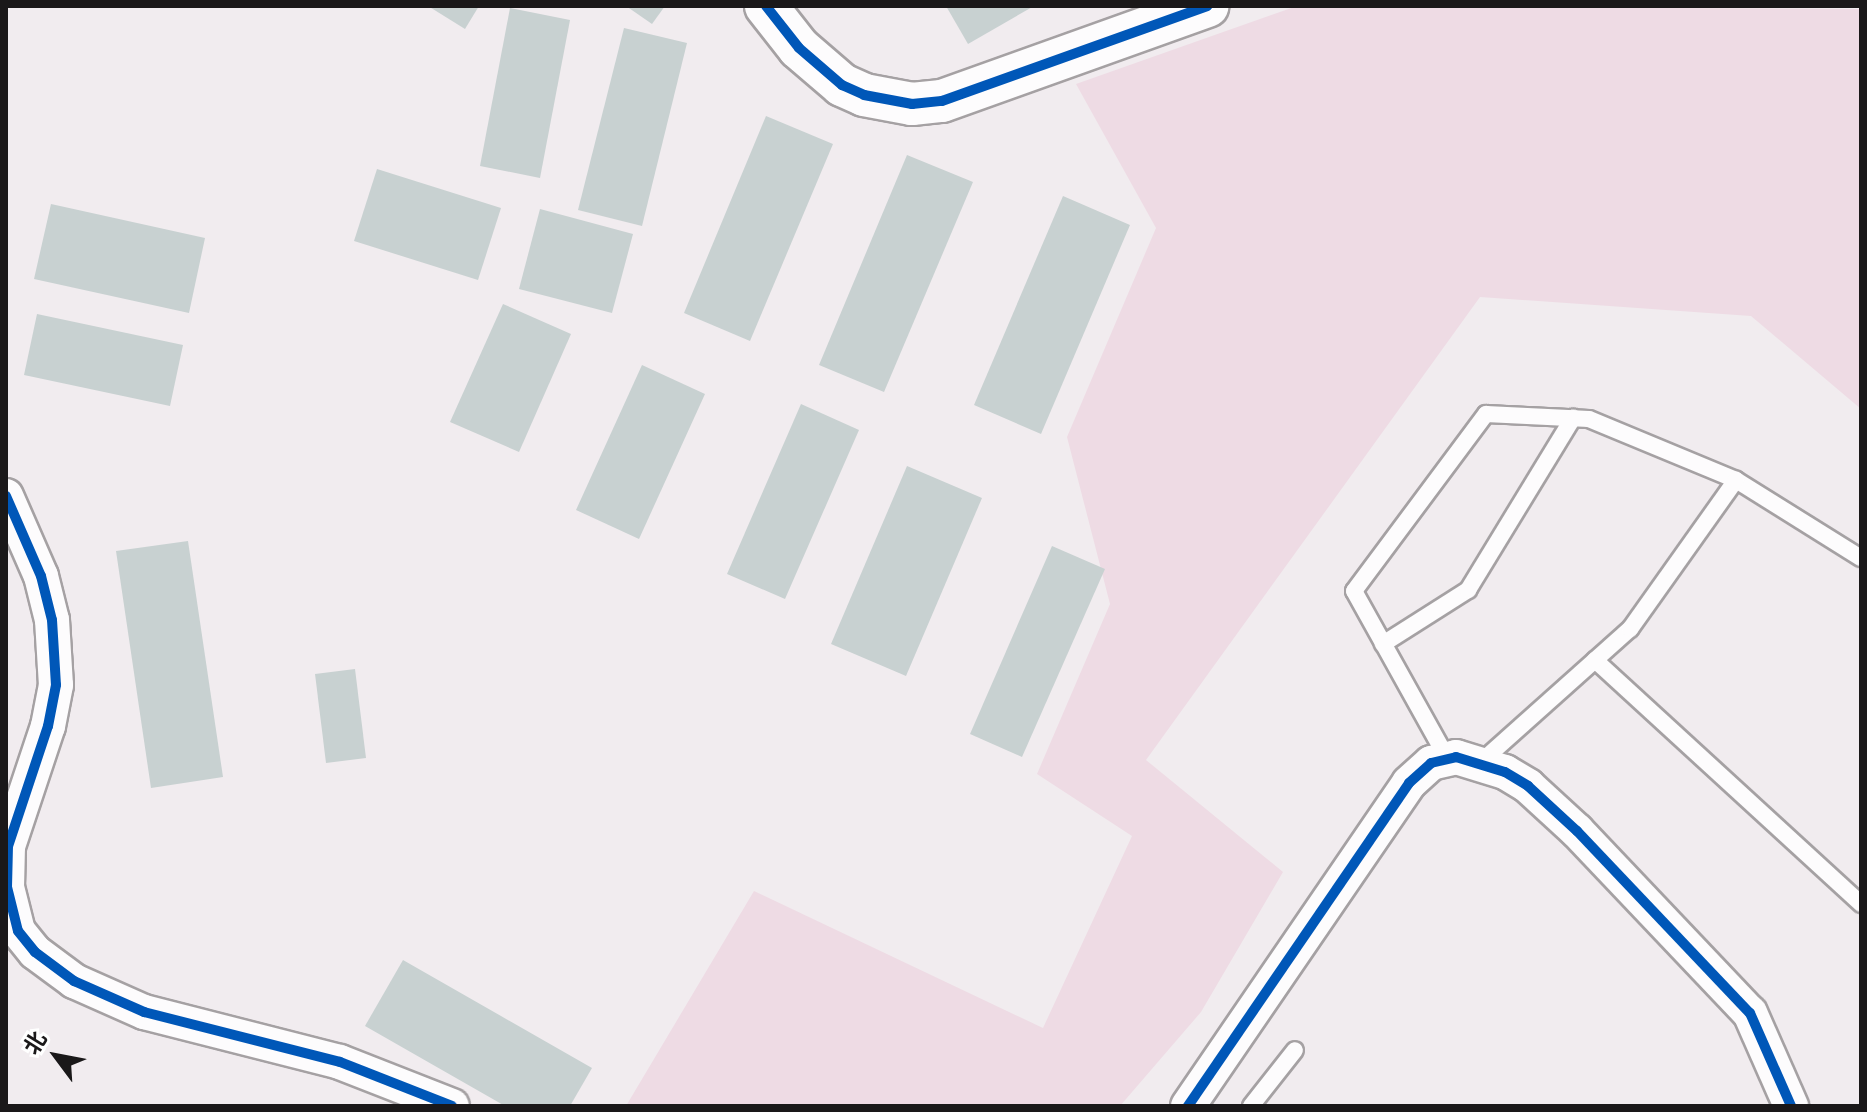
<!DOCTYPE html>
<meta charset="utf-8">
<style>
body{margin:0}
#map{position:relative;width:1867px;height:1112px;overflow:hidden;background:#f1ecef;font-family:"Varela Round","Noto Sans SC",sans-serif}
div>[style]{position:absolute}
.green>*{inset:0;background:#eedbe4}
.building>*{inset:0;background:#c8d1d1}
.roads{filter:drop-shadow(2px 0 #a5a1a3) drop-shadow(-2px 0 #a5a1a3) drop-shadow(0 2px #a5a1a3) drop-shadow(0 -2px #a5a1a3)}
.service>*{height:16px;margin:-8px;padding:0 8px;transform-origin:8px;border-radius:8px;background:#fdfcfd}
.minor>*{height:34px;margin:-17px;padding:0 17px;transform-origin:17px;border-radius:17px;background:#fdfcfd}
.tertiary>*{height:42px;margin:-21px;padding:0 21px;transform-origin:21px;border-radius:21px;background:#fdfcfd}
.cycleway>*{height:10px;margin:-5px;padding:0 5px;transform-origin:5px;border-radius:5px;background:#0057b8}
span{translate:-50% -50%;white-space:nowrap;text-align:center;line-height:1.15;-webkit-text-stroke:6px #fff;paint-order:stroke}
.frame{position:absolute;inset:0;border:8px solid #1a1819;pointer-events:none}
.north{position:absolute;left:16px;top:1016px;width:80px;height:80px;-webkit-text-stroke:6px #fff;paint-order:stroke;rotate:302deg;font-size:22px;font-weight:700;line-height:32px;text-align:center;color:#1a1819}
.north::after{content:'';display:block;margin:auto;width:28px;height:36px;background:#1a1819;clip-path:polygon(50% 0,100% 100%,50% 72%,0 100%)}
</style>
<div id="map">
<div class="green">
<div style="clip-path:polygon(1297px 6px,1861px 9px,1861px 409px,1751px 316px,1480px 297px,1146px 760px,1283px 872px,1201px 1012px,1120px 1106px,626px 1106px,754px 891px,1043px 1028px,1132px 836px,1037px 774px,1110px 604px,1067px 437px,1156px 228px,1076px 84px)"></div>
</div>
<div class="building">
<div style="clip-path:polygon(428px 6px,479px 6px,465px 29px)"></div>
<div style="clip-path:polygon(626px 6px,665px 6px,652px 24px)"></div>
<div style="clip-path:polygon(946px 6px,1034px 6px,968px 44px)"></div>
<div style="clip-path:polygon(510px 8px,570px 20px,540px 178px,480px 166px)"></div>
<div style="clip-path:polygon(624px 28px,687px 43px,642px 226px,578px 210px)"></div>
<div style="clip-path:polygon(766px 116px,833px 144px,750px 341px,684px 313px)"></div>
<div style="clip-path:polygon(907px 155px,973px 182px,884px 392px,819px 365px)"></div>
<div style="clip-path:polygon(377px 169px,501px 208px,478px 280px,354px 241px)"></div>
<div style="clip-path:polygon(1063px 196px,1130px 225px,1041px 434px,974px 405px)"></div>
<div style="clip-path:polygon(51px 204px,205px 238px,189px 313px,34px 279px)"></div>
<div style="clip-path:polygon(540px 209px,633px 234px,612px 313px,519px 289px)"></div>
<div style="clip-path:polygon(503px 304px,571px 334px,519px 452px,450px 422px)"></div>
<div style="clip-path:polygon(37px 314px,183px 345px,170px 406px,24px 375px)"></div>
<div style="clip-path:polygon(642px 365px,705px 394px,639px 539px,576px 510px)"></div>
<div style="clip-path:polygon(801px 404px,859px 430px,785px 599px,727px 574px)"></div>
<div style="clip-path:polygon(907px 466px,982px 498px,906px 676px,831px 644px)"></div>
<div style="clip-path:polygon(188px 541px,223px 777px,151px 788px,116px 551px)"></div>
<div style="clip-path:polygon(1052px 546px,1105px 569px,1022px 757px,970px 734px)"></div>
<div style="clip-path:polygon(355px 669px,366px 758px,326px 763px,315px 674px)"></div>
<div style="clip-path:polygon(403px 960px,592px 1068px,570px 1106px,505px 1106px,365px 1026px)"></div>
</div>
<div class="roads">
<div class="service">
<div style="left:1383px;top:644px;width:101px;rotate:-32.4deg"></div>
<div style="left:1468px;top:590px;width:202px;rotate:-58.6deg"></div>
<div style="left:1595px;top:660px;width:361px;rotate:42.5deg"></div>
<div style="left:1447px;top:758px;width:191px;rotate:-119.1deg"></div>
<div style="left:1354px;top:591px;width:221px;rotate:-53.3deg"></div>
<div style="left:1486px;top:414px;width:103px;rotate:2.8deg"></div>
<div style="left:1589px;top:419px;width:159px;rotate:22.5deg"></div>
<div style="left:1736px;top:480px;width:147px;rotate:32deg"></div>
<div style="left:1481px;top:762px;width:200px;rotate:-41.8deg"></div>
<div style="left:1630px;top:629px;width:183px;rotate:-54.6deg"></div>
<div style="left:1251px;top:1106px;width:71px;rotate:-51.8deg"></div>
</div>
<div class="minor">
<div style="left:6px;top:496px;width:87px;rotate:66.4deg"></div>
<div style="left:41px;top:576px;width:45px;rotate:76deg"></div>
<div style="left:52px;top:620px;width:65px;rotate:86.5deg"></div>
<div style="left:56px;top:685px;width:42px;rotate:101deg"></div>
<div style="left:48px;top:726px;width:126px;rotate:108.4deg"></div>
<div style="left:8px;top:846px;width:41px;rotate:91.4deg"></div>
<div style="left:7px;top:887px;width:45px;rotate:76deg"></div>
<div style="left:18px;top:931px;width:27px;rotate:51deg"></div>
<div style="left:35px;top:952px;width:49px;rotate:36.6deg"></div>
<div style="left:74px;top:981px;width:77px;rotate:23.9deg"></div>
<div style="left:144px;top:1012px;width:202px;rotate:14.3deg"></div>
<div style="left:340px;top:1062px;width:120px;rotate:21.4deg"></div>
<div style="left:1188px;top:1106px;width:391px;rotate:-55.6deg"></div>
<div style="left:1409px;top:783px;width:30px;rotate:-42deg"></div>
<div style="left:1431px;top:763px;width:26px;rotate:-13deg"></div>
<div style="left:1456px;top:757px;width:51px;rotate:17deg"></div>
<div style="left:1505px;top:772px;width:27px;rotate:31deg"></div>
<div style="left:1528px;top:786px;width:67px;rotate:42.6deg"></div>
<div style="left:1577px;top:831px;width:251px;rotate:46.5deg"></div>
<div style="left:1750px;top:1013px;width:102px;rotate:66.2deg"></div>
</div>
<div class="tertiary">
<div style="left:766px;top:6px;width:53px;rotate:51.8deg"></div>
<div style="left:799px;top:48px;width:57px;rotate:40.7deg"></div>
<div style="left:842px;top:85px;width:24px;rotate:24deg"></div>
<div style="left:864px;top:95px;width:49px;rotate:10.6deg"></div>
<div style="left:912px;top:104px;width:30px;rotate:-6deg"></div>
<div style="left:942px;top:101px;width:282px;rotate:-19.7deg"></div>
</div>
</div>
<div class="cycleway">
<div style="left:766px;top:6px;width:53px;rotate:51.8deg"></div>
<div style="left:799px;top:48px;width:57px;rotate:40.7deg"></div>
<div style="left:842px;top:85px;width:24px;rotate:24deg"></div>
<div style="left:864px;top:95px;width:49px;rotate:10.6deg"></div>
<div style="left:912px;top:104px;width:30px;rotate:-6deg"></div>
<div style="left:942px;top:101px;width:282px;rotate:-19.7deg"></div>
<div style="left:6px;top:496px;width:87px;rotate:66.4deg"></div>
<div style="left:41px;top:576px;width:45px;rotate:76deg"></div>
<div style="left:52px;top:620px;width:65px;rotate:86.5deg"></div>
<div style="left:56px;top:685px;width:42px;rotate:101deg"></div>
<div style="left:48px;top:726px;width:126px;rotate:108.4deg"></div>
<div style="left:8px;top:846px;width:41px;rotate:91.4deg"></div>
<div style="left:7px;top:887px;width:45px;rotate:76deg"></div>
<div style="left:18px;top:931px;width:27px;rotate:51deg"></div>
<div style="left:35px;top:952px;width:49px;rotate:36.6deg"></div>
<div style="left:74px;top:981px;width:77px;rotate:23.9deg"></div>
<div style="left:144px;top:1012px;width:202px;rotate:14.3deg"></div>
<div style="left:340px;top:1062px;width:120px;rotate:21.4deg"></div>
<div style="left:1188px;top:1106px;width:391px;rotate:-55.6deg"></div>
<div style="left:1409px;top:783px;width:30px;rotate:-42deg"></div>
<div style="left:1431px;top:763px;width:26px;rotate:-13deg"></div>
<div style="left:1456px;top:757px;width:51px;rotate:17deg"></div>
<div style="left:1505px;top:772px;width:27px;rotate:31deg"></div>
<div style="left:1528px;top:786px;width:67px;rotate:42.6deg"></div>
<div style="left:1577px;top:831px;width:251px;rotate:46.5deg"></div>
<div style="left:1750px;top:1013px;width:102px;rotate:66.2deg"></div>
</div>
<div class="frame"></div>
<div class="north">北</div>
</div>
